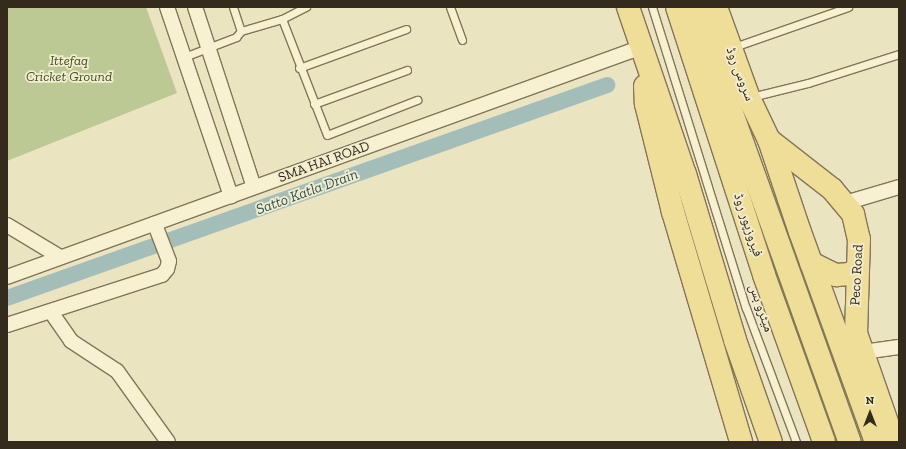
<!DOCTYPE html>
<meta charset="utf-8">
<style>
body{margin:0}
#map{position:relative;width:906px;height:449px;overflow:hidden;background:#ebe4c0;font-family:"Zilla Slab","Noto Naskh Arabic",serif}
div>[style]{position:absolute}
.green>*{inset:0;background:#bcc995}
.canal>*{height:16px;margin:-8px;padding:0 8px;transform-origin:8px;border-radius:8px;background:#a3beb9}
.roads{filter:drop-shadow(1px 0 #837559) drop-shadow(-1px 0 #837559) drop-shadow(0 1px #837559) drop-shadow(0 -1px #837559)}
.lane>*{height:7px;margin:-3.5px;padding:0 3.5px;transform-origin:3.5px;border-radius:3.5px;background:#f7f1d2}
.street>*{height:14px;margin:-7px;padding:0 7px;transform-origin:7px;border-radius:7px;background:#f7f1d2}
.primary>*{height:22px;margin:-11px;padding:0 11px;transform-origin:11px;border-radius:11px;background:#eede98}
span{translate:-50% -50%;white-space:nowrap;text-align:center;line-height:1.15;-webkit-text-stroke:3.5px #f3edcf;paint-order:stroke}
.park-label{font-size:14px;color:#3f4f24;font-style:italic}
.street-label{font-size:14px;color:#342b1d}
.water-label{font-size:15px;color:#2c5053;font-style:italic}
.frame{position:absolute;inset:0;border:8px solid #342b1d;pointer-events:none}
.north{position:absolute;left:850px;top:393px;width:40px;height:40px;-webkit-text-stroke:3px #f3edcf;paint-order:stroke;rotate:0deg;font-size:11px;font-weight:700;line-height:16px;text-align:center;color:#342b1d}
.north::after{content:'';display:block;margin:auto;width:14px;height:18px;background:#342b1d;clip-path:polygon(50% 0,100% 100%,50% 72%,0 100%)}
</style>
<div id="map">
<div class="green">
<div style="clip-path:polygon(7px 7px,146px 7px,177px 93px,7px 161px)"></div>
</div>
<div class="canal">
<div style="left:7px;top:298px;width:637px;rotate:-19.54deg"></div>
</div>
<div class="roads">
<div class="lane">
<div style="left:233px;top:7px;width:25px;rotate:72deg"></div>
<div style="left:241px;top:31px;width:43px;rotate:-16.3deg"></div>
<div style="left:282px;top:19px;width:124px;rotate:68.8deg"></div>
<div style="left:327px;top:135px;width:97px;rotate:-21.3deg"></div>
<div style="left:450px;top:7px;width:35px;rotate:70deg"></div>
<div style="left:652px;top:7px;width:315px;rotate:72.7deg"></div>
<div style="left:746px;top:308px;width:143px;rotate:69.5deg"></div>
<div style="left:282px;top:19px;width:27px;rotate:-27deg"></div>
<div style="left:734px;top:47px;width:121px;rotate:-19.3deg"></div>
<div style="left:184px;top:57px;width:56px;rotate:-21deg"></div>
<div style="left:236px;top:37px;width:8px;rotate:-50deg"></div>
<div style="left:299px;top:68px;width:114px;rotate:-20deg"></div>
<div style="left:751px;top:97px;width:59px;rotate:-13.8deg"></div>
<div style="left:808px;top:83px;width:96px;rotate:-17.7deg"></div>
<div style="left:314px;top:104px;width:99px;rotate:-20.1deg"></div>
</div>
<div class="street">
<div style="left:167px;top:7px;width:200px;rotate:71.3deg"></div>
<div style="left:195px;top:7px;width:189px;rotate:71.9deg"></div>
<div style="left:845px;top:203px;width:56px;rotate:-16.5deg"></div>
<div style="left:7px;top:225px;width:62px;rotate:31.1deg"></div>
<div style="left:7px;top:277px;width:675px;rotate:-19.91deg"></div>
<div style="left:51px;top:312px;width:35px;rotate:55deg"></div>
<div style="left:71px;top:341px;width:55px;rotate:33.1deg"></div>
<div style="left:117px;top:371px;width:87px;rotate:54.3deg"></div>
<div style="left:7px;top:325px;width:163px;rotate:-17.9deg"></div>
<div style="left:162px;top:275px;width:8px;rotate:-50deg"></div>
<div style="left:167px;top:269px;width:8px;rotate:-76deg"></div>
<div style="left:169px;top:261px;width:40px;rotate:-111deg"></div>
<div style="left:863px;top:352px;width:36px;rotate:-8deg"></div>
</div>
<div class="primary">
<div style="left:628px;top:7px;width:176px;rotate:71.2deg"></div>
<div style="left:685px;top:174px;width:173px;rotate:73.2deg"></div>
<div style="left:735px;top:340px;width:108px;rotate:70.6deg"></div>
<div style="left:677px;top:7px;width:282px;rotate:72deg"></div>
<div style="left:764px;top:275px;width:177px;rotate:70.2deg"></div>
<div style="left:694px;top:7px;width:462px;rotate:70.3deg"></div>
<div style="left:716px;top:7px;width:97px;rotate:70.1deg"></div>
<div style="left:749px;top:98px;width:47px;rotate:64.5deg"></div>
<div style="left:769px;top:140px;width:97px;rotate:71.4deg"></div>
<div style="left:800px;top:232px;width:223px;rotate:70.1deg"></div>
<div style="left:645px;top:86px;width:18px;rotate:87deg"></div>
<div style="left:646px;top:104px;width:111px;rotate:76deg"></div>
<div style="left:673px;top:212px;width:240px;rotate:73.5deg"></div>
<div style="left:769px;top:140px;width:80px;rotate:37.9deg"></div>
<div style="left:832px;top:189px;width:33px;rotate:50deg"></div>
<div style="left:853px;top:214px;width:26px;rotate:77deg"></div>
<div style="left:859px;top:239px;width:94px;rotate:91.8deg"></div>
<div style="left:856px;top:333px;width:115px;rotate:70.8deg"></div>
<div style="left:811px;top:263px;width:28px;rotate:26deg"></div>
<div style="left:836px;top:275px;width:14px;rotate:-4deg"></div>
<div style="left:850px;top:274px;width:10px;rotate:-37deg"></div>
</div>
</div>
<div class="park-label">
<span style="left:69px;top:69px">Ittefaq<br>Cricket Ground</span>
</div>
<div class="street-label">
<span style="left:740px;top:74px;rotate:69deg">سروس روڈ</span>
<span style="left:324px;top:162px;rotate:-20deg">SMA HAI ROAD</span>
<span style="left:748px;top:225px;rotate:72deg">فیروزپور روڈ</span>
<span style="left:857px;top:275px;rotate:-87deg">Peco Road</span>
<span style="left:761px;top:308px;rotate:71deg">میٹرو بس</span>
</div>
<div class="water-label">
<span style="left:307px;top:192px;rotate:-20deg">Satto Katla Drain</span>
</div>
<div class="frame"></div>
<div class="north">N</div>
</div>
